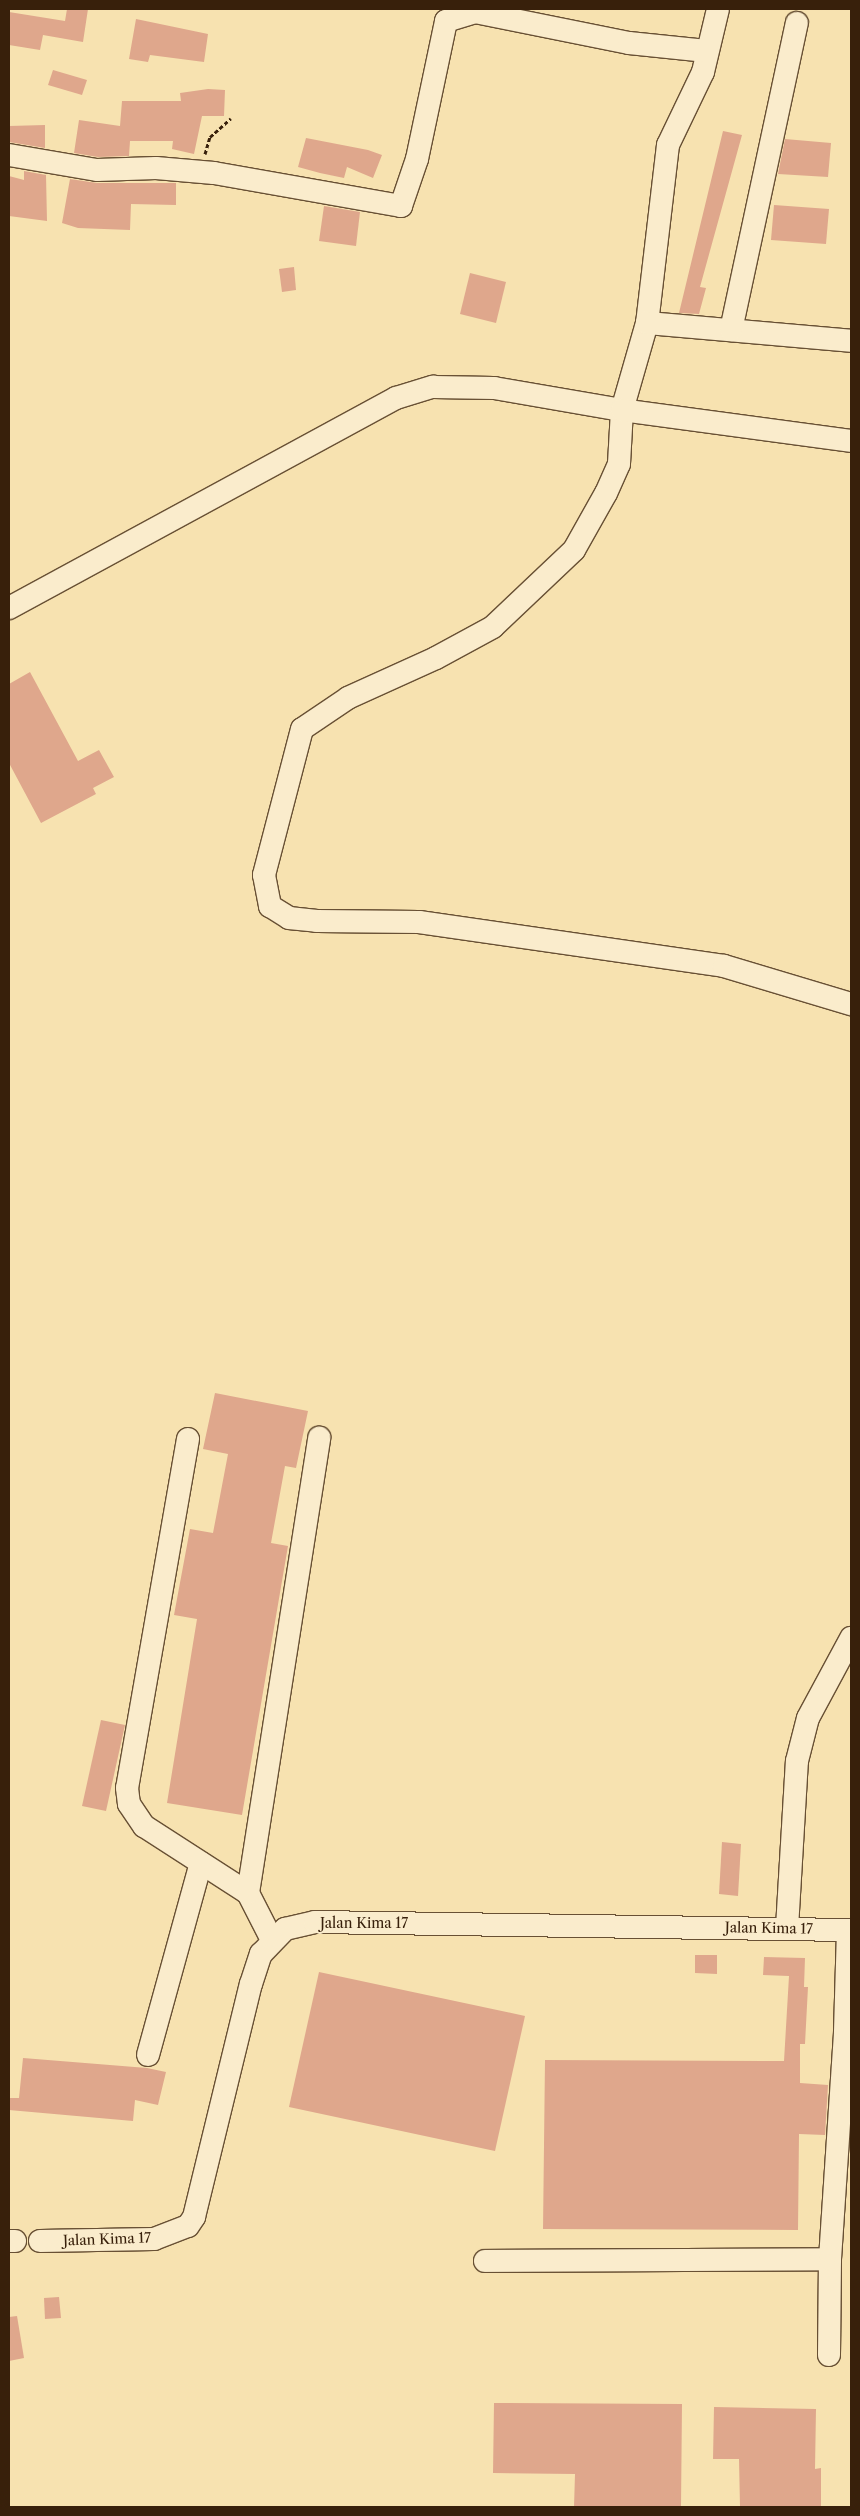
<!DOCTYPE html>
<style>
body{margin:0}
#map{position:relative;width:860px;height:2516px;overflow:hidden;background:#f7e2b0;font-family:"Libre Caslon Text",serif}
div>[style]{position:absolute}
.building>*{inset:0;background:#dfa78c}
.path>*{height:3px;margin-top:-1.5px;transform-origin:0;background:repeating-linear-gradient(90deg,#38200b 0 4px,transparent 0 6.5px)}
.roads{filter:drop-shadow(1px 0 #685034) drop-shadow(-1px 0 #685034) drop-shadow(0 1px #685034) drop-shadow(0 -1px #685034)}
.minor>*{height:22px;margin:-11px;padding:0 11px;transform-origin:11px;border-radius:11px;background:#faeccc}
span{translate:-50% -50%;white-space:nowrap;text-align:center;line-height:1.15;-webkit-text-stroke:4px #faeccc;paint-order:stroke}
.street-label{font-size:14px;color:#38200b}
.frame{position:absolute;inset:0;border:10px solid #38200b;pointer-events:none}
</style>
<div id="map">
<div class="building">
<div style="clip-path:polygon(67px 9px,88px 9px,83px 42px,43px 35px,40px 50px,9px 45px,9px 12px,65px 21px)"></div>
<div style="clip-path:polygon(136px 19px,208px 34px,204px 62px,150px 55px,148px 62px,129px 59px)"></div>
<div style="clip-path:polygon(53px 70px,87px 80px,82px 95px,48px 85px)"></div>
<div style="clip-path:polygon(208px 89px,225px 90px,224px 116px,202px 116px,194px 154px,172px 149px,173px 141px,130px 141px,129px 156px,98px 157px,74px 153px,79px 120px,120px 126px,122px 101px,181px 101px,180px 93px)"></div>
<div style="clip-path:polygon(45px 125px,45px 148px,9px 142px,9px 126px)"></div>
<div style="clip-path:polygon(723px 131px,742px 135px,700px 287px,706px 288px,699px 314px,679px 313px)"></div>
<div style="clip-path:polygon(306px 138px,368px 150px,382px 155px,373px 178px,347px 167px,344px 178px,320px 173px,298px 167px)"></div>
<div style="clip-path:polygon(785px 139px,831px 143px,828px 177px,778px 174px)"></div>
<div style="clip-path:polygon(24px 171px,46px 175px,47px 221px,9px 216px,9px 176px,24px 180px)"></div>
<div style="clip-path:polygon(70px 179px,97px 183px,176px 183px,176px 205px,131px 204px,130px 230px,78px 228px,62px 223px)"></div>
<div style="clip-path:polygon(774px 205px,829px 209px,826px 244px,771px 240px)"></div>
<div style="clip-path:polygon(324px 206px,360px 212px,356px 246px,319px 241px)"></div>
<div style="clip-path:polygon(294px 267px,296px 290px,282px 292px,279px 269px)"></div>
<div style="clip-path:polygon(470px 273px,506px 282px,496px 323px,460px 314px)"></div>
<div style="clip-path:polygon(30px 672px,78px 761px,99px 750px,114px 777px,93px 788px,96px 794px,41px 823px,9px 763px,9px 684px)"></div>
<div style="clip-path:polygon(215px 1393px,308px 1411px,296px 1468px,285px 1466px,271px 1543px,288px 1546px,242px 1815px,167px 1803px,197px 1619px,174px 1615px,190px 1529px,213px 1533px,228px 1454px,203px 1449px)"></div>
<div style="clip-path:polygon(101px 1720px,125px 1725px,106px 1811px,82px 1806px)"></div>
<div style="clip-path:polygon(722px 1842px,741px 1844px,738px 1896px,719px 1894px)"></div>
<div style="clip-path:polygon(695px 1955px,717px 1955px,717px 1974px,695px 1973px)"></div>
<div style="clip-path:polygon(764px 1957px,805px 1958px,804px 1987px,808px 1987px,805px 2044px,800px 2044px,800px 2083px,828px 2085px,825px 2135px,799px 2134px,798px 2230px,543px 2229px,545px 2060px,784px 2061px,789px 1976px,763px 1975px)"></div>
<div style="clip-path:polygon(319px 1972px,525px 2016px,495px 2151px,289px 2107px)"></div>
<div style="clip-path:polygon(23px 2058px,147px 2068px,166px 2072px,158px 2105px,135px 2100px,133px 2121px,9px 2110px,9px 2098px,19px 2098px)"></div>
<div style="clip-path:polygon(59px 2297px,61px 2318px,45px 2319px,44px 2298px)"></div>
<div style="clip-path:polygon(17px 2316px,24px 2358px,9px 2361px,9px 2317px)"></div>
<div style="clip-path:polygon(494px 2403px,682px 2404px,681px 2507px,574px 2507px,575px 2474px,493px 2473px)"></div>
<div style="clip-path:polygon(714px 2407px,816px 2409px,815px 2469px,821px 2468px,821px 2507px,740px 2507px,739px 2459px,713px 2459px)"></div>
</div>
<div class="path">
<div style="left:205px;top:154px;width:18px;rotate:-74deg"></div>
<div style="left:210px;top:137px;width:28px;rotate:-42deg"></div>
</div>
<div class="roads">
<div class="minor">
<div style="left:718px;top:9px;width:65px;rotate:103.4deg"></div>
<div style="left:703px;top:72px;width:81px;rotate:115.6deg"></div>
<div style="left:668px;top:145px;width:179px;rotate:96.7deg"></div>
<div style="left:647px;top:323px;width:91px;rotate:106deg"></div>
<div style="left:622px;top:410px;width:54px;rotate:93.2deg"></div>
<div style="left:619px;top:464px;width:32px;rotate:114deg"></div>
<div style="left:606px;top:493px;width:65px;rotate:119.3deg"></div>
<div style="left:574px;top:550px;width:112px;rotate:136.5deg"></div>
<div style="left:493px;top:627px;width:65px;rotate:151.5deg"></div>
<div style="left:436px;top:658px;width:97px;rotate:155.6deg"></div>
<div style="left:348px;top:698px;width:55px;rotate:146deg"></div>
<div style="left:302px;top:729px;width:151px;rotate:104.6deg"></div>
<div style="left:264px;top:875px;width:32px;rotate:79deg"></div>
<div style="left:270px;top:906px;width:22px;rotate:32deg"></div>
<div style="left:289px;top:918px;width:28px;rotate:6deg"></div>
<div style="left:317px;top:921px;width:102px;rotate:0.6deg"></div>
<div style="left:419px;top:922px;width:308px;rotate:8.2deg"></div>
<div style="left:724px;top:966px;width:133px;rotate:16.7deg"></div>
<div style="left:9px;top:155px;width:89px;rotate:9.7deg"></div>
<div style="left:97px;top:170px;width:59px;rotate:-1.9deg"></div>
<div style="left:156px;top:168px;width:58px;rotate:4.9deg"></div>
<div style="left:214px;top:173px;width:190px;rotate:10deg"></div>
<div style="left:401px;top:206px;width:50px;rotate:-71.2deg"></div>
<div style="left:417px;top:159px;width:141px;rotate:-78.1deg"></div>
<div style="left:446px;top:21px;width:30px;rotate:-17deg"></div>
<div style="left:475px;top:12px;width:157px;rotate:11.4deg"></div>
<div style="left:629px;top:43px;width:78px;rotate:5.9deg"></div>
<div style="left:647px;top:323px;width:205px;rotate:5deg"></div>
<div style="left:731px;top:330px;width:314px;rotate:-77.9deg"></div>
<div style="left:9px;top:608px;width:440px;rotate:-28.5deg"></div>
<div style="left:396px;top:398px;width:39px;rotate:-17deg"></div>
<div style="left:433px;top:387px;width:61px;rotate:0.9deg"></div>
<div style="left:494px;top:388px;width:130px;rotate:9.8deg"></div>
<div style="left:622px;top:410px;width:231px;rotate:7.7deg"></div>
<div style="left:188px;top:1439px;width:354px;rotate:99.9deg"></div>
<div style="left:127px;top:1788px;width:16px;rotate:83deg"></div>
<div style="left:129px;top:1804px;width:27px;rotate:56deg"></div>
<div style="left:144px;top:1826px;width:124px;rotate:32.8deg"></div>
<div style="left:787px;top:1928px;width:167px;rotate:-86.6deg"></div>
<div style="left:797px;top:1761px;width:44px;rotate:-75.7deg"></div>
<div style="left:808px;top:1718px;width:91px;rotate:-61.7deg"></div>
<div style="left:848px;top:1930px;width:104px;rotate:91.7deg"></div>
<div style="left:845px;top:2034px;width:6px;rotate:-9deg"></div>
<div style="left:272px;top:1940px;width:53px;rotate:-117.1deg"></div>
<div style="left:248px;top:1893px;width:461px;rotate:-81.1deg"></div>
<div style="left:148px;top:2055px;width:199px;rotate:-74.6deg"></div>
<div style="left:9px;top:2241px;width:6px"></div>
<div style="left:40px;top:2241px;width:114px;rotate:-1deg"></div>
<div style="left:154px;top:2239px;width:36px;rotate:-21deg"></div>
<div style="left:188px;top:2226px;width:11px;rotate:-56deg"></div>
<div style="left:194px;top:2217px;width:240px;rotate:-76.3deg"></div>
<div style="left:251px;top:1984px;width:32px;rotate:-72deg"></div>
<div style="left:261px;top:1954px;width:35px;rotate:-46deg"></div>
<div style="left:285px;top:1929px;width:31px;rotate:-13deg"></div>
<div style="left:315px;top:1922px;width:536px;rotate:0.86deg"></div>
<div style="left:485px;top:2261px;width:345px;rotate:-0.3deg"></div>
<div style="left:829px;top:2355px;width:96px;rotate:-89.4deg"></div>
<div style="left:830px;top:2259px;width:225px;rotate:-86.2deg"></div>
</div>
</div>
<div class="street-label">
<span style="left:364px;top:1923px">Jalan Kima 17</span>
<span style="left:769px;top:1928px;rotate:1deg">Jalan Kima 17</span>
<span style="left:107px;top:2239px;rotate:-2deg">Jalan Kima 17</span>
</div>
<div class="frame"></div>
</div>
